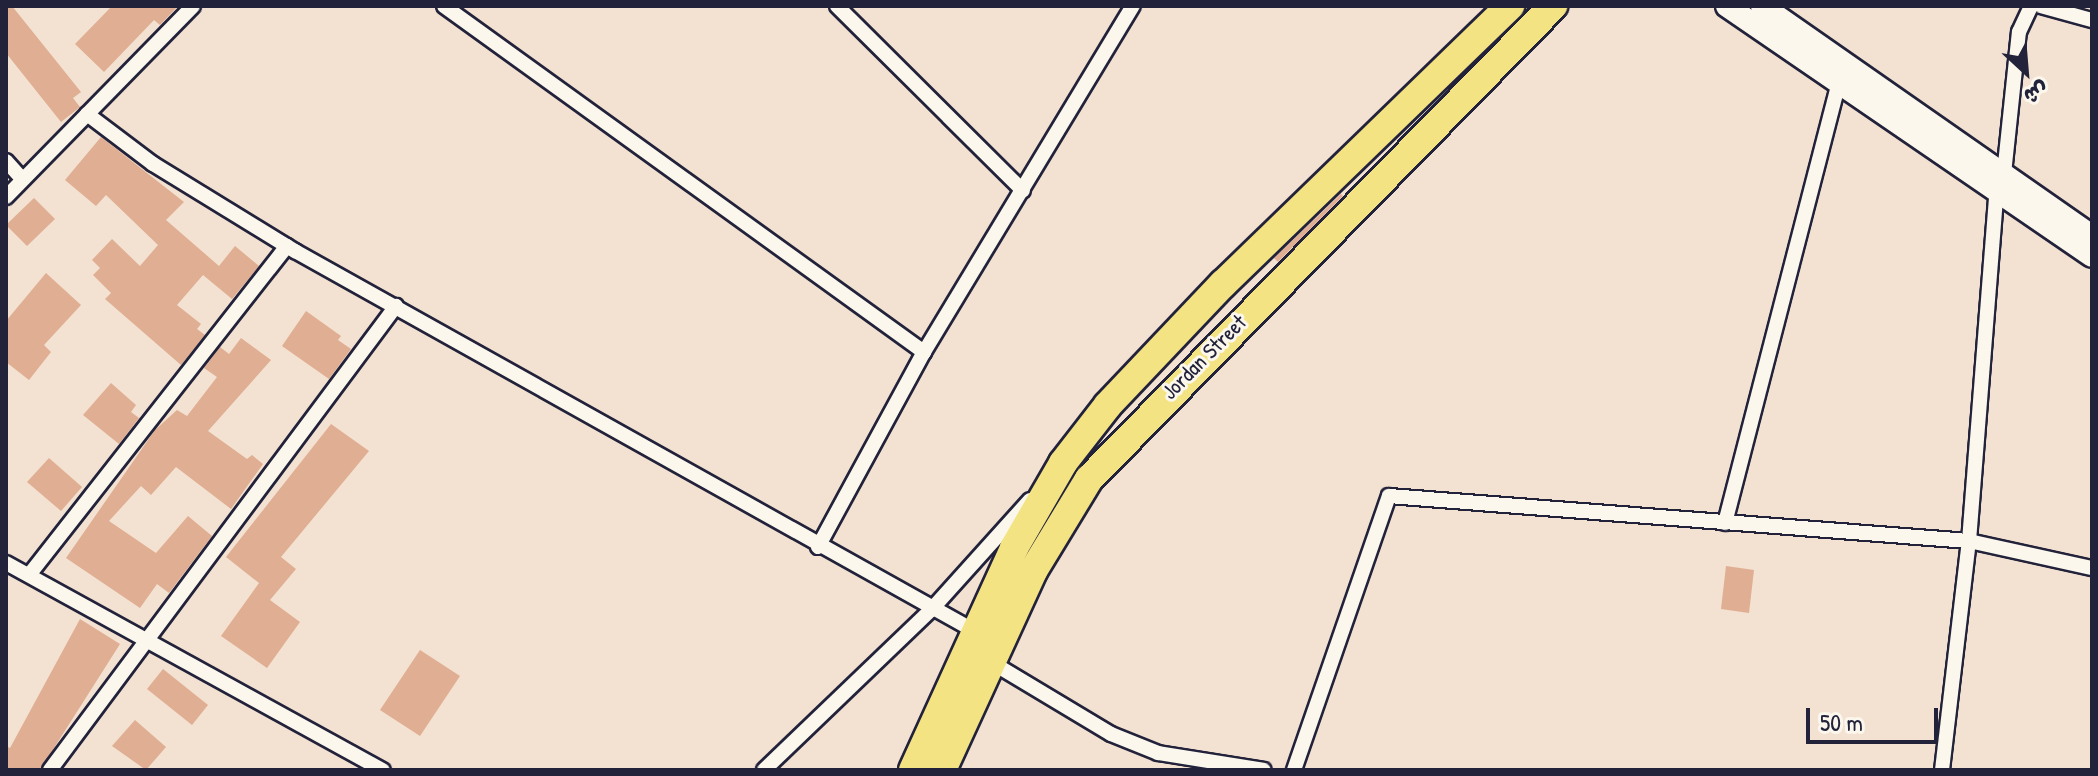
<!DOCTYPE html>
<meta charset="utf-8">
<style>
body{margin:0}
#map{position:relative;width:2098px;height:776px;overflow:hidden;background:#f3e1d1;font-family:"Patrick Hand","Playpen Sans Arabic",sans-serif}
div>[style]{position:absolute}
.building>*{inset:0;background:#e0ae92}
.roads{filter:drop-shadow(2px 0 #22223b) drop-shadow(-2px 0 #22223b) drop-shadow(0 2px #22223b) drop-shadow(0 -2px #22223b)}
.street>*{height:14px;margin:-7px;padding:0 7px;transform-origin:7px;border-radius:7px;background:#fbf7ec}
.secondary>*{height:22px;margin:-11px;padding:0 11px;transform-origin:11px;border-radius:11px;background:#fbf7ec}
.highway>*{height:28px;margin:-14px;padding:0 14px;transform-origin:14px;border-radius:14px;background:#f4e382}
span{translate:-50% -50%;white-space:nowrap;text-align:center;line-height:1.15;-webkit-text-stroke:6px #fbf7ec;paint-order:stroke}
.street-label{font-size:22px;color:#22223b}
.frame{position:absolute;inset:0;border:8px solid #22223b;pointer-events:none}
.north{position:absolute;left:1986px;top:32px;width:80px;height:80px;-webkit-text-stroke:6px #fbf7ec;paint-order:stroke;rotate:154deg;font-size:22px;font-weight:700;line-height:32px;text-align:center;color:#22223b}
.north::after{content:'';display:block;margin:auto;width:28px;height:36px;background:#22223b;clip-path:polygon(50% 0,100% 100%,50% 72%,0 100%)}
.scale{position:absolute;left:1806px;top:708px;width:132px;height:36px;box-sizing:border-box;border:4px solid #22223b;border-top:0;padding-left:10px;font-size:24px;line-height:28px;white-space:nowrap;color:#22223b;-webkit-text-stroke:6px #fbf7ec;paint-order:stroke}
</style>
<div id="map">
<div class="building">
<div style="clip-path:polygon(6px 6px,12px 6px,81px 92px,73px 98px,80px 107px,61px 122px,6px 53px)"></div>
<div style="clip-path:polygon(112px 6px,178px 6px,160px 25px,154px 20px,104px 72px,75px 44px)"></div>
<div style="clip-path:polygon(101px 137px,184px 202px,166px 220px,219px 266px,235px 246px,259px 266px,232px 299px,203px 275px,177px 305px,201px 324px,197px 329px,205px 335px,181px 365px,105px 299px,111px 293px,93px 275px,100px 268px,92px 260px,112px 239px,140px 266px,158px 245px,106px 195px,96px 206px,65px 180px)"></div>
<div style="clip-path:polygon(1341px 194px,1343px 196px,1278px 262px,1274px 258px)"></div>
<div style="clip-path:polygon(34px 198px,55px 219px,27px 246px,6px 225px)"></div>
<div style="clip-path:polygon(46px 273px,81px 305px,44px 345px,51px 352px,29px 380px,6px 362px,6px 321px)"></div>
<div style="clip-path:polygon(306px 311px,341px 336px,338px 340px,351px 349px,329px 379px,282px 346px)"></div>
<div style="clip-path:polygon(241px 338px,271px 360px,208px 431px,247px 459px,252px 455px,263px 464px,231px 509px,176px 467px,151px 495px,141px 486px,109px 521px,156px 553px,188px 516px,212px 536px,169px 593px,157px 584px,140px 608px,66px 558px,155px 430px,177px 410px,187px 416px,217px 377px,204px 368px,220px 347px,229px 354px)"></div>
<div style="clip-path:polygon(111px 383px,136px 405px,131px 412px,139px 418px,119px 444px,83px 415px)"></div>
<div style="clip-path:polygon(331px 424px,369px 451px,281px 557px,296px 569px,270px 600px,300px 622px,267px 668px,221px 636px,259px 583px,226px 557px)"></div>
<div style="clip-path:polygon(49px 458px,82px 487px,61px 511px,27px 482px)"></div>
<div style="clip-path:polygon(1726px 566px,1754px 570px,1749px 613px,1721px 609px)"></div>
<div style="clip-path:polygon(80px 619px,120px 644px,40px 770px,6px 770px,6px 746px,10px 748px)"></div>
<div style="clip-path:polygon(420px 650px,460px 676px,420px 736px,380px 710px)"></div>
<div style="clip-path:polygon(163px 669px,208px 705px,192px 725px,147px 689px)"></div>
<div style="clip-path:polygon(135px 720px,166px 747px,146px 770px,112px 746px)"></div>
</div>
<div class="roads">
<div class="street">
<div style="left:444px;top:6px;width:592px;rotate:35.79deg"></div>
<div style="left:837px;top:6px;width:262px;rotate:44.8deg"></div>
<div style="left:2041px;top:6px;width:53px;rotate:15.4deg"></div>
<div style="left:87px;top:114px;width:83px;rotate:37.1deg"></div>
<div style="left:153px;top:164px;width:167px;rotate:31.5deg"></div>
<div style="left:295px;top:251px;width:783px;rotate:29.22deg"></div>
<div style="left:6px;top:161px;width:24px;rotate:48deg"></div>
<div style="left:2004px;top:174px;width:143px;rotate:-84deg"></div>
<div style="left:2019px;top:32px;width:29px;rotate:-65deg"></div>
<div style="left:6px;top:197px;width:267px;rotate:-45.6deg"></div>
<div style="left:1725px;top:523px;width:459px;rotate:-75.5deg"></div>
<div style="left:818px;top:547px;width:222px;rotate:-61.5deg"></div>
<div style="left:924px;top:352px;width:404px;rotate:-58.9deg"></div>
<div style="left:6px;top:563px;width:430px;rotate:28.8deg"></div>
<div style="left:29px;top:575px;width:418px;rotate:-51.9deg"></div>
<div style="left:991px;top:662px;width:140px;rotate:31deg"></div>
<div style="left:1111px;top:734px;width:51px;rotate:22deg"></div>
<div style="left:1158px;top:753px;width:107px;rotate:9.1deg"></div>
<div style="left:50px;top:770px;width:579px;rotate:-53.29deg"></div>
<div style="left:764px;top:770px;width:231px;rotate:-43.8deg"></div>
<div style="left:931px;top:610px;width:148px;rotate:-48deg"></div>
<div style="left:1294px;top:770px;width:290px;rotate:-70.9deg"></div>
<div style="left:1389px;top:496px;width:582px;rotate:4.44deg"></div>
<div style="left:1969px;top:541px;width:126px;rotate:12.4deg"></div>
<div style="left:1942px;top:770px;width:231px;rotate:-83.3deg"></div>
<div style="left:1969px;top:541px;width:354px;rotate:-85.5deg"></div>
</div>
<div class="secondary">
<div style="left:1727px;top:6px;width:442px;rotate:34.4deg"></div>
<div style="left:1762px;top:6px;width:402px;rotate:34.9deg"></div>
</div>
<div class="highway">
<div style="left:913px;top:770px;width:244px;rotate:-65.5deg"></div>
<div style="left:1014px;top:548px;width:98px;rotate:-60deg"></div>
<div style="left:1063px;top:463px;width:73px;rotate:-52.2deg"></div>
<div style="left:1108px;top:405px;width:167px;rotate:-46.5deg"></div>
<div style="left:1223px;top:284px;width:400px;rotate:-44.1deg"></div>
<div style="left:942px;top:770px;width:219px;rotate:-65.4deg"></div>
<div style="left:1033px;top:571px;width:108px;rotate:-58.7deg"></div>
<div style="left:1089px;top:479px;width:663px;rotate:-45.55deg"></div>
</div>
</div>
<div class="street-label">
<span style="left:1204px;top:357px;rotate:-45deg">Jordan Street</span>
</div>
<div class="frame"></div>
<div class="north">ش</div>
<div class="scale">50 m</div>
</div>
